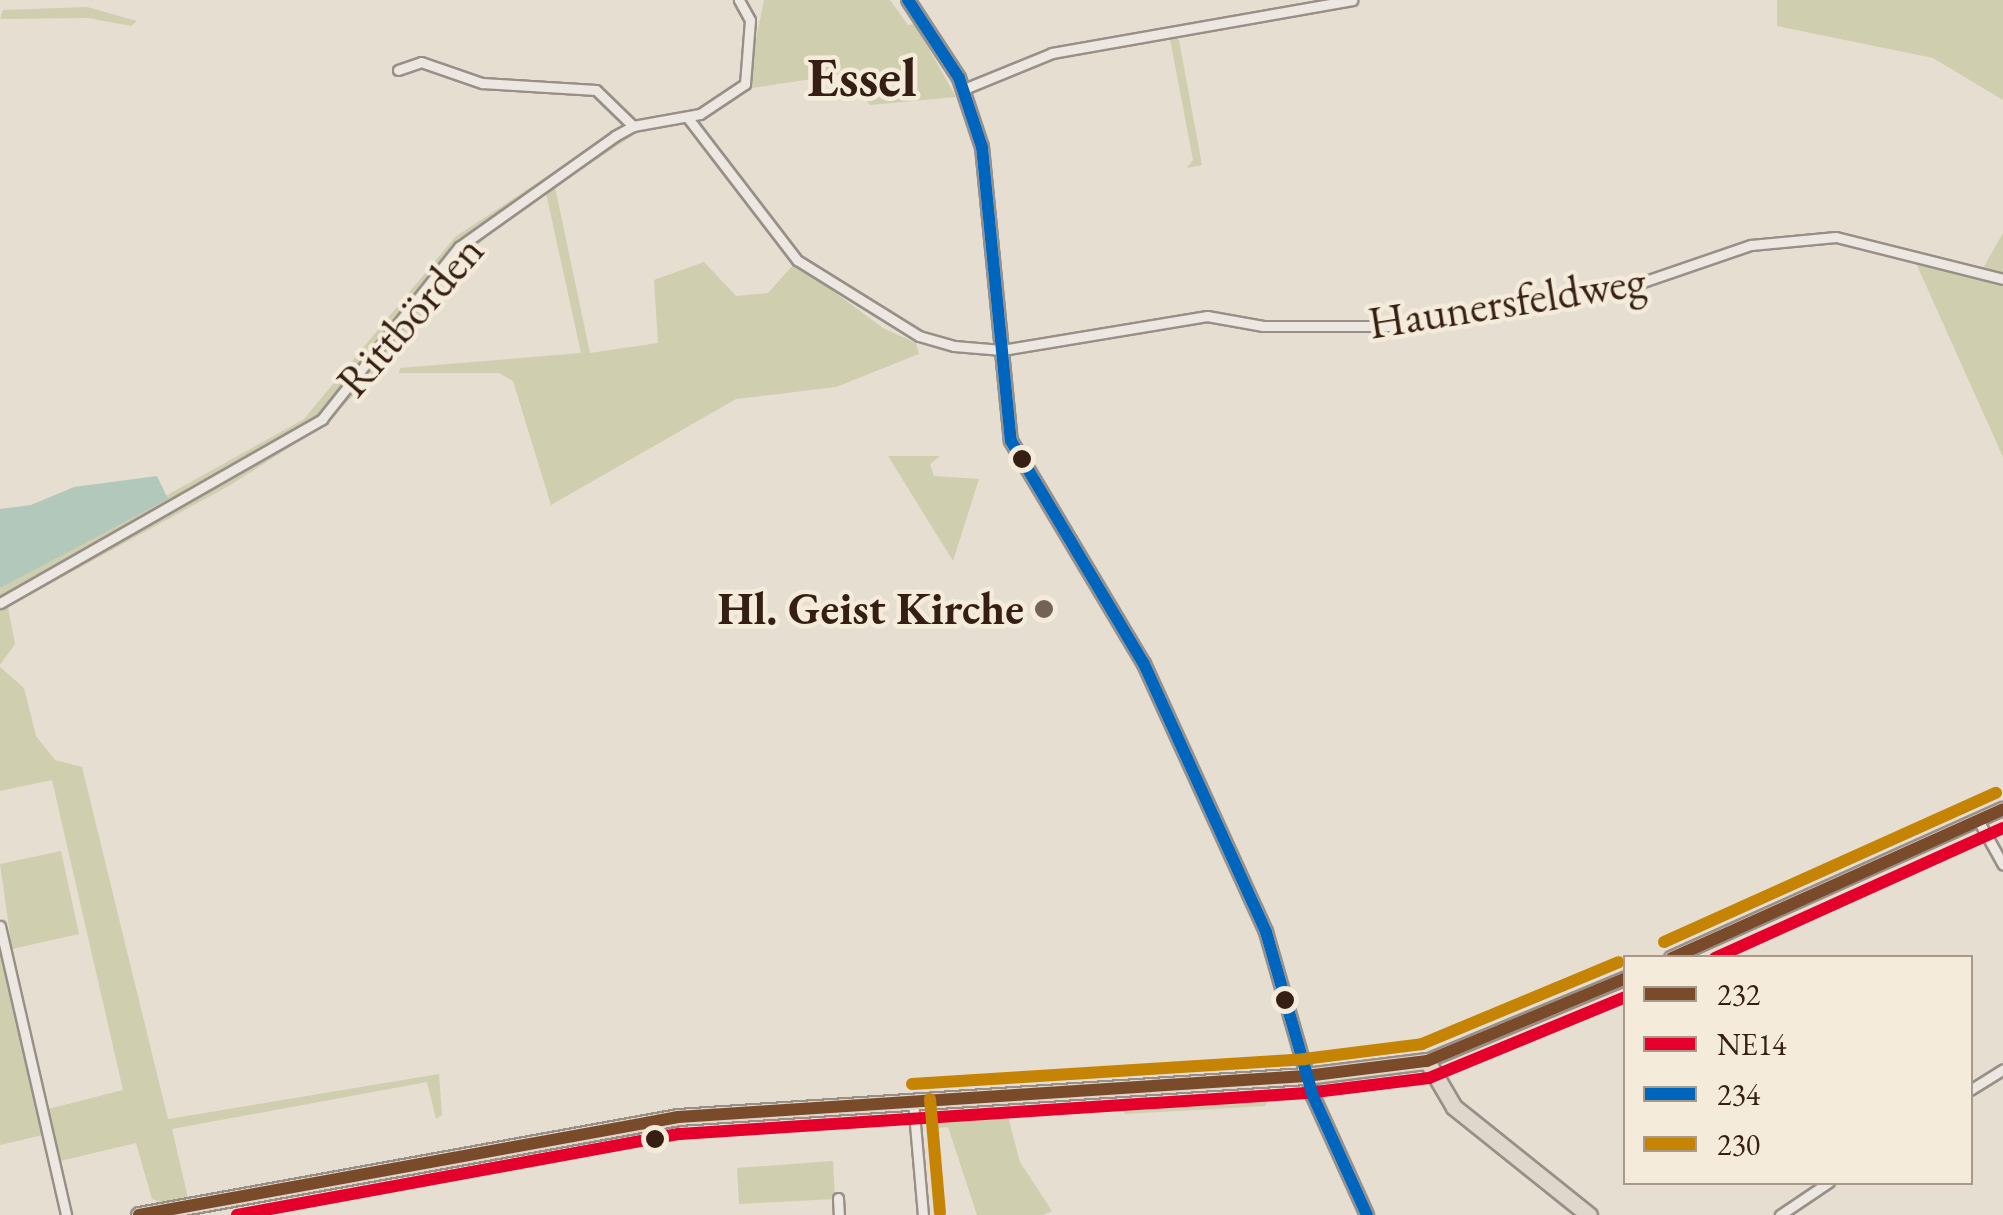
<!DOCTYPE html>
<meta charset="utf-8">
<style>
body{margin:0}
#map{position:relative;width:2003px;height:1215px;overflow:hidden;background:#e6ded1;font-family:"EB Garamond",serif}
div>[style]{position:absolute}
.green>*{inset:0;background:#cfceaf}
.water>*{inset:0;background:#b1c8bb}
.roads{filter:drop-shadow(2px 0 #989088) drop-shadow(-2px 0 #989088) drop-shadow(0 2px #989088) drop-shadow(0 -2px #989088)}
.minor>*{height:9px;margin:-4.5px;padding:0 4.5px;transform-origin:4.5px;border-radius:4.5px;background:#ece7e0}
.secondary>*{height:12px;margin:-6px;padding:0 6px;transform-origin:6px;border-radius:6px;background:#ece7e0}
.primary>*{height:15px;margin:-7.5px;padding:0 7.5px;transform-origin:7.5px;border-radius:7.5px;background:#dfd7cb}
.bus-1>*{height:12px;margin:-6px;padding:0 6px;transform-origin:6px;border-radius:6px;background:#7a4b2a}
.bus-2>*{height:12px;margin:-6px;padding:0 6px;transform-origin:6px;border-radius:6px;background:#e4002b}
.bus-3>*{height:12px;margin:-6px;padding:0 6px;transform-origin:6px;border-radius:6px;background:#0065bd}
.bus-4>*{height:12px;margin:-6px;padding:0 6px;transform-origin:6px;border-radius:6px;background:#c68405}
.dots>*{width:28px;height:28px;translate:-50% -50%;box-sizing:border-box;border:5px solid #f5ebdb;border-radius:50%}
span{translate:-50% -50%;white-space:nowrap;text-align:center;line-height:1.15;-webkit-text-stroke:9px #f5ebdb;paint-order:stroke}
.street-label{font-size:45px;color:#351f14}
.poi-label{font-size:45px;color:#351f14;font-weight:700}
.right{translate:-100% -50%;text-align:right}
.district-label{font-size:55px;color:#351f14;font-weight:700}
.legend{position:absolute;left:1623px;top:955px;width:350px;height:230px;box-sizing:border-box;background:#f5ebdb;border:2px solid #a8998b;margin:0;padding:12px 18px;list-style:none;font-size:30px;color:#351f14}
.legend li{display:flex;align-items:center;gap:20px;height:50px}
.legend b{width:50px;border:2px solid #a8998b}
</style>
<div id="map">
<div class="green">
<div style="clip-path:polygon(764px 0,890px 0,908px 25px,915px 24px,956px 97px,870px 105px,845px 74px,746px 89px)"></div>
<div style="clip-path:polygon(1777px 0,2003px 0,2003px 100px,1933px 58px,1777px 26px)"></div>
<div style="clip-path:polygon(87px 7px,137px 21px,131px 26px,88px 18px,0 19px,3px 10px)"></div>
<div style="clip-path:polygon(1172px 34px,1179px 40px,1202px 165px,1187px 168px,1193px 160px,1170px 39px,1137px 40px)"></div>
<div style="clip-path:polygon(625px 125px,632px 136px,555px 187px,590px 353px,658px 343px,654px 280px,704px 262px,736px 296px,768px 293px,795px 263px,883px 328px,916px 343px,919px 354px,836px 387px,736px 399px,551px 505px,513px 381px,499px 373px,399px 373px,400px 368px,581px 353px,546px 193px,500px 223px,457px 266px,419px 312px,425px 319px,325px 425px,232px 484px,8px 607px,15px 644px,0 665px,0 588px,304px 419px,455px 237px)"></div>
<div style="clip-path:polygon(2003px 233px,2003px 457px,1911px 252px,1982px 270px)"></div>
<div style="clip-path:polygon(888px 456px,940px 456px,930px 464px,934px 476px,979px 479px,953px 561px)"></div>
<div style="clip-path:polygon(0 667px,24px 688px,36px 736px,55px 760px,82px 767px,168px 1119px,439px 1074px,442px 1115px,436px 1119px,427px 1082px,172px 1129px,188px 1198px,161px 1202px,152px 1199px,136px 1143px,56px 1162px,44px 1110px,123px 1090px,52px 780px,0 791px)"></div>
<div style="clip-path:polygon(61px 851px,79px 934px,12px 949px,0 864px)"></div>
<div style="clip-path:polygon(0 953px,43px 1135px,0 1145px)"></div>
<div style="clip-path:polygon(1271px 1098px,1265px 1106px,1125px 1114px,1122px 1107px)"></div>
<div style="clip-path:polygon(1006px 1109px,1020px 1162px,1052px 1211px,1043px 1215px,977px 1215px,948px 1127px,928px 1129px,939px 1113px)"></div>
<div style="clip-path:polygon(833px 1161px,835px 1199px,739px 1204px,737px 1168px)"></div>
</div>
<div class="water">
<div style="clip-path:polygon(157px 476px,168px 499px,0 588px,0 509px,31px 505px,74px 487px)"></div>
</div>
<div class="roads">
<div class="minor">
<div style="left:398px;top:70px;width:24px;rotate:-19deg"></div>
<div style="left:421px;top:62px;width:65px;rotate:19deg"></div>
<div style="left:482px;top:83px;width:114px;rotate:3.5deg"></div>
<div style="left:596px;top:90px;width:52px;rotate:44.2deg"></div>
<div style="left:964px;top:89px;width:95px;rotate:-22.2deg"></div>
<div style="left:1052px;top:53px;width:305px;rotate:-10deg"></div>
<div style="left:688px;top:118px;width:179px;rotate:52.5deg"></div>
<div style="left:797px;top:260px;width:144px;rotate:31.9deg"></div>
<div style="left:919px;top:336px;width:36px;rotate:16deg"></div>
<div style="left:954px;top:346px;width:48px;rotate:4.8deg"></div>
<div style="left:1002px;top:350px;width:208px;rotate:-9.4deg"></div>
<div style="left:1207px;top:316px;width:57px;rotate:10.1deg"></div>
<div style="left:1263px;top:326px;width:134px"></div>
<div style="left:1397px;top:326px;width:241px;rotate:-9.8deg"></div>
<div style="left:1634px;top:285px;width:124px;rotate:-18.9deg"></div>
<div style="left:1751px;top:245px;width:85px;rotate:-5.4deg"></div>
<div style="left:1836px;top:237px;width:172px;rotate:14.1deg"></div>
<div style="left:0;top:603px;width:371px;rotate:-29.7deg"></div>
<div style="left:322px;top:419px;width:220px;rotate:-51.5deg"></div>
<div style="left:459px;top:247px;width:191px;rotate:-35.4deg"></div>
<div style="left:615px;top:136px;width:21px;rotate:-29deg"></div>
<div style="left:633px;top:126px;width:68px;rotate:-10.2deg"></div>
<div style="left:700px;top:114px;width:54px;rotate:-33.7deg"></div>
<div style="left:745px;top:84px;width:64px;rotate:-85.5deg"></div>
<div style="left:750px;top:20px;width:23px;rotate:-119deg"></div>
<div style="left:1978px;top:820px;width:51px;rotate:60.9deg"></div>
<div style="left:0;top:926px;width:296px;rotate:77.1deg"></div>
<div style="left:1970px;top:1090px;width:39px;rotate:-32deg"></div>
<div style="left:913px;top:1101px;width:114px;rotate:85deg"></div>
<div style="left:838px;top:1198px;width:17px;rotate:87deg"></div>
<div style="left:1780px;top:1215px;width:59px;rotate:-34deg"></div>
</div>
<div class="secondary">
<div style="left:908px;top:0;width:93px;rotate:56.8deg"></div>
<div style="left:959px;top:78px;width:73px;rotate:71.6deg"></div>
<div style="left:982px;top:147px;width:295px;rotate:84.4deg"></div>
<div style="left:1011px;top:441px;width:260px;rotate:59.2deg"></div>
<div style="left:1144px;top:664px;width:294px;rotate:65.5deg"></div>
<div style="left:1266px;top:932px;width:171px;rotate:74deg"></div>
<div style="left:1313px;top:1096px;width:131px;rotate:65.6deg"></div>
<div style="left:1671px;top:958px;width:364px;rotate:-24.2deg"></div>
<div style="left:1427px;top:1061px;width:216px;rotate:-22.6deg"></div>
</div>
<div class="primary">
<div style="left:139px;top:1215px;width:548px;rotate:-10.3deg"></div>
<div style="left:678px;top:1117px;width:629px;rotate:-3.74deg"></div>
<div style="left:1306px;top:1076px;width:122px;rotate:-7.1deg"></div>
<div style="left:1427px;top:1061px;width:53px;rotate:59.6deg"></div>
<div style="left:1454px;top:1107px;width:173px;rotate:38.7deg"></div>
</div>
</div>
<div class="bus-1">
<div style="left:1672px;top:958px;width:363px;rotate:-24.2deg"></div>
<div style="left:139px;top:1215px;width:548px;rotate:-10.3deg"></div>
<div style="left:678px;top:1117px;width:629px;rotate:-3.74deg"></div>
<div style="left:1306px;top:1076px;width:122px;rotate:-7.1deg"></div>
<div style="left:1427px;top:1061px;width:216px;rotate:-22.6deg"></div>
</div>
<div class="bus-2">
<div style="left:1715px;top:958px;width:316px;rotate:-24.3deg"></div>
<div style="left:237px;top:1215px;width:450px;rotate:-10.4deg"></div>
<div style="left:680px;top:1134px;width:628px;rotate:-3.74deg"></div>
<div style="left:1307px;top:1093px;width:123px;rotate:-7deg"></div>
<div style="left:1429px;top:1078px;width:213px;rotate:-22.4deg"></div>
</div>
<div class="bus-3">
<div style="left:908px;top:0;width:93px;rotate:56.8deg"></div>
<div style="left:959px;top:78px;width:73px;rotate:71.6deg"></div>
<div style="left:982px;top:147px;width:295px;rotate:84.4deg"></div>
<div style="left:1011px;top:441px;width:260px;rotate:59.2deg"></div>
<div style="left:1144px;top:664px;width:294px;rotate:65.5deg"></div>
<div style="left:1266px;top:932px;width:171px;rotate:74deg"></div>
<div style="left:1313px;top:1096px;width:131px;rotate:65.6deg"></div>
</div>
<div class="bus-4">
<div style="left:1664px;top:942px;width:364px;rotate:-24.2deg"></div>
<div style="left:912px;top:1084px;width:393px;rotate:-3.6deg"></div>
<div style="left:1304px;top:1059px;width:119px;rotate:-7.2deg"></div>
<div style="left:1422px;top:1044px;width:213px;rotate:-22.6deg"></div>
<div style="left:930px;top:1099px;width:114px;rotate:85deg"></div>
</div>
<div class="dots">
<div style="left:1022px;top:459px;background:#351f14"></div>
<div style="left:1044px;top:609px;background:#736256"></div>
<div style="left:1285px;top:1000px;background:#351f14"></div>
<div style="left:655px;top:1139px;background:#351f14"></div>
</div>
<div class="street-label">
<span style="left:1507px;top:302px;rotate:-9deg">Haunersfeldweg</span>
<span style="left:410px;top:316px;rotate:-49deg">Rittbörden</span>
</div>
<div class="poi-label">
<span class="right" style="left:1024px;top:609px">Hl. Geist Kirche</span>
</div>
<div class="district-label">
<span style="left:862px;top:77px">Essel</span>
</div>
<ul class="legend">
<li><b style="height:12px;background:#7a4b2a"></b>232</li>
<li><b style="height:12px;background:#e4002b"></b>NE14</li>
<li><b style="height:12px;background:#0065bd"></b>234</li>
<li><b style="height:12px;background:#c68405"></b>230</li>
</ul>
</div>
